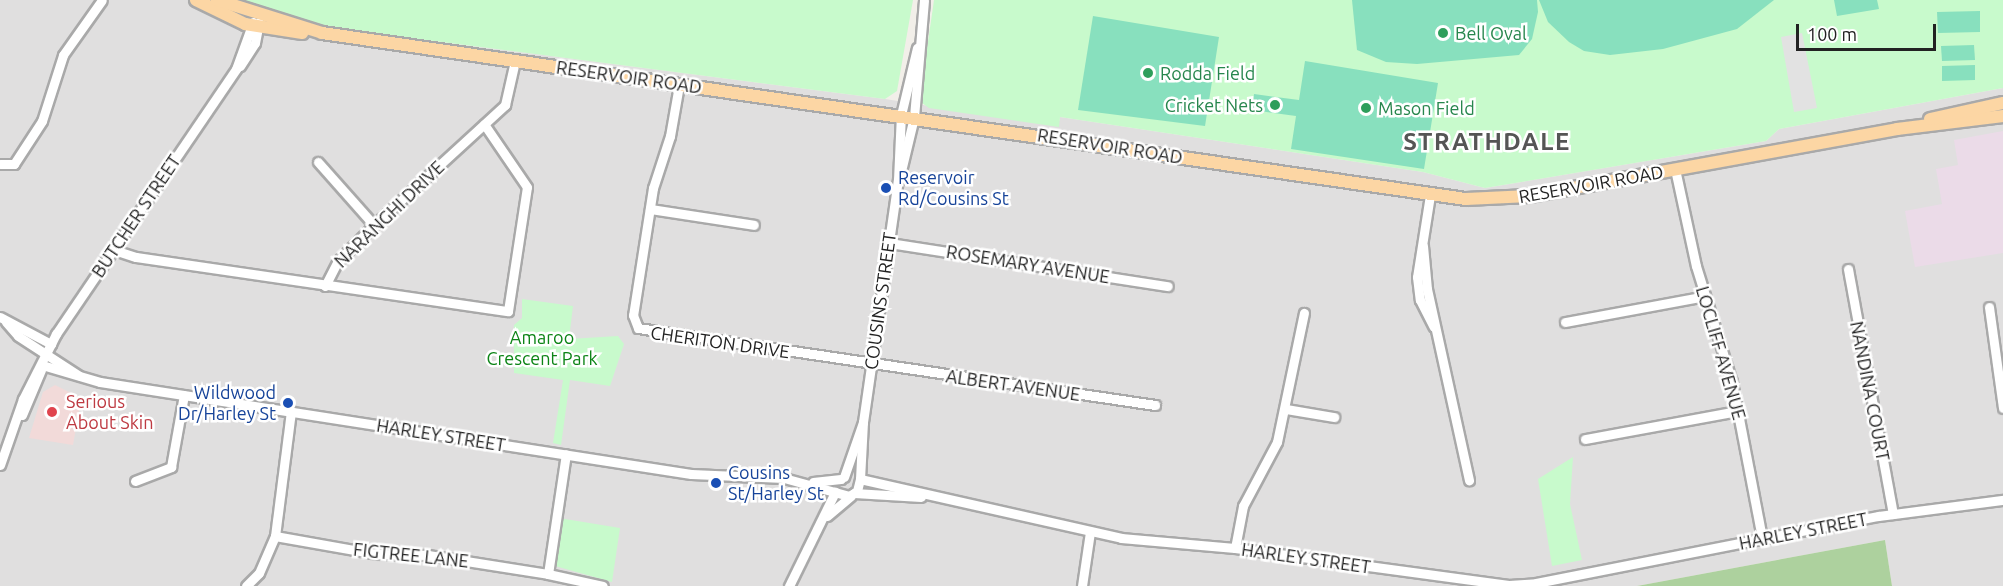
<!DOCTYPE html>
<style>
body{margin:0}
#map{position:relative;width:2003px;height:586px;overflow:hidden;background:#f2efe9;font-family:Ubuntu,sans-serif}
div>[style]{position:absolute}
.residential>*{inset:0;background:#e0dfdf}
.commercial>*{inset:0;background:#f2dad9}
.industrial>*{inset:0;background:#ebdbe8}
.forest>*{inset:0;background:#add19e}
.park>*{inset:0;background:#c8facc}
.pitch>*{inset:0;background:#88e0be}
.parking>*{inset:0;background:#e2e2e2}
.roads{filter:drop-shadow(2px 0 #a9a9a9) drop-shadow(-2px 0 #a9a9a9) drop-shadow(0 2px #a9a9a9) drop-shadow(0 -2px #a9a9a9)}
.minor>*{height:9px;margin:-4.5px;padding:0 4.5px;transform-origin:4.5px;border-radius:4.5px;background:#fff}
.major>*{height:12px;margin:-6px;padding:0 6px;transform-origin:6px;border-radius:6px;background:#fcd6a4}
.dots>*{width:16px;height:16px;translate:-50% -50%;box-sizing:border-box;border:3px solid #fff;border-radius:50%}
span{translate:-50% -50%;white-space:nowrap;text-align:center;line-height:1.15;-webkit-text-stroke:5px #fff;paint-order:stroke}
.leisure-label{font-size:18px;color:#27864d}
.left{translate:0 -50%;text-align:left}
.right{translate:-100% -50%;text-align:right}
.street-label{font-size:18px;color:#222}
.transit-label{font-size:18px;color:#164399}
.park-label{font-size:18px;color:#0c8416}
.health-label{font-size:18px;color:#be3a42}
.district-label{font-size:24px;color:#555;font-weight:700;letter-spacing:1.5px}
.scale{position:absolute;left:1796px;top:24px;width:140px;height:27px;box-sizing:border-box;border:3px solid #222;border-top:0;padding-left:8px;font-size:18px;line-height:21px;white-space:nowrap;color:#222;-webkit-text-stroke:4px #fff;paint-order:stroke}
</style>
<div id="map">
<div class="residential">
<div style="clip-path:polygon(0 0,225px 0,371px 33px,885px 99px,1058px 126px,1060px 117px,1423px 172px,1485px 188px,1766px 141px,1779px 129px,2003px 88px,2003px 586px,1892px 586px,1885px 540px,1637px 586px,0 586px)"></div>
</div>
<div class="commercial">
<div style="clip-path:polygon(55px 385px,81px 398px,73px 445px,29px 438px,43px 392px)"></div>
</div>
<div class="industrial">
<div style="clip-path:polygon(2003px 131px,2003px 253px,1915px 267px,1905px 211px,1942px 204px,1936px 169px,1958px 165px,1954px 140px)"></div>
</div>
<div class="forest">
<div style="clip-path:polygon(1885px 540px,1892px 586px,1637px 586px)"></div>
</div>
<div class="park">
<div style="clip-path:polygon(225px 0,913px 0,897px 91px,885px 99px,348px 30px,288px 20px)"></div>
<div style="clip-path:polygon(934px 0,2003px 0,2003px 88px,1779px 129px,1766px 141px,1485px 188px,1423px 172px,1060px 117px,1059px 127px,929px 108px,922px 103px,921px 90px)"></div>
<div style="clip-path:polygon(522px 299px,573px 306px,569px 339px,618px 336px,624px 344px,610px 386px,570px 380px,561px 445px,553px 443px,563px 380px,514px 373px,514px 325px,522px 318px)"></div>
<div style="clip-path:polygon(1573px 457px,1570px 504px,1582px 560px,1552px 566px,1538px 479px)"></div>
<div style="clip-path:polygon(559px 518px,620px 528px,612px 582px,555px 566px)"></div>
</div>
<div class="pitch">
<div style="clip-path:polygon(1352px 0,1537px 0,1538px 12px,1532px 39px,1519px 55px,1417px 64px,1386px 62px,1357px 50px)"></div>
<div style="clip-path:polygon(1539px 0,1774px 0,1737px 29px,1663px 49px,1610px 55px,1584px 51px,1569px 42px,1548px 22px)"></div>
<div style="clip-path:polygon(1834px 0,1877px 0,1879px 9px,1837px 16px)"></div>
<div style="clip-path:polygon(1980px 11px,1980px 32px,1938px 33px,1937px 12px)"></div>
<div style="clip-path:polygon(1093px 16px,1219px 37px,1205px 126px,1078px 110px)"></div>
<div style="clip-path:polygon(1974px 45px,1975px 60px,1942px 61px,1941px 46px)"></div>
<div style="clip-path:polygon(1305px 61px,1438px 83px,1424px 169px,1291px 149px,1296px 116px,1252px 110px,1254px 94px,1299px 100px)"></div>
<div style="clip-path:polygon(1975px 65px,1975px 80px,1942px 81px,1942px 66px)"></div>
</div>
<div class="parking">
<div style="clip-path:polygon(1802px 33px,1817px 108px,1794px 112px,1781px 37px)"></div>
</div>
<div class="roads">
<div class="minor">
<div style="left:240px;top:66px;width:27px;rotate:-57deg"></div>
<div style="left:255px;top:43px;width:21px;rotate:-79deg"></div>
<div style="left:679px;top:85px;width:52px;rotate:100deg"></div>
<div style="left:670px;top:136px;width:55px;rotate:108.1deg"></div>
<div style="left:653px;top:188px;width:129px;rotate:98.9deg"></div>
<div style="left:633px;top:315px;width:14px;rotate:69deg"></div>
<div style="left:638px;top:328px;width:523px;rotate:8.47deg"></div>
<div style="left:318px;top:162px;width:84px;rotate:48.4deg"></div>
<div style="left:0;top:164px;width:14px"></div>
<div style="left:14px;top:164px;width:51px;rotate:-56.9deg"></div>
<div style="left:42px;top:121px;width:69px;rotate:-72.3deg"></div>
<div style="left:63px;top:55px;width:67px;rotate:-54.7deg"></div>
<div style="left:902px;top:167px;width:51px;rotate:-76.5deg"></div>
<div style="left:914px;top:117px;width:117px;rotate:-85.1deg"></div>
<div style="left:1675px;top:169px;width:99px;rotate:77.8deg"></div>
<div style="left:1696px;top:266px;width:121px;rotate:72.8deg"></div>
<div style="left:1732px;top:382px;width:159px;rotate:79.1deg"></div>
<div style="left:1430px;top:195px;width:83px;rotate:99deg"></div>
<div style="left:1417px;top:277px;width:23px;rotate:83deg"></div>
<div style="left:1420px;top:300px;width:30px;rotate:63deg"></div>
<div style="left:650px;top:209px;width:105px;rotate:8.7deg"></div>
<div style="left:889px;top:243px;width:282px;rotate:8.8deg"></div>
<div style="left:1423px;top:246px;width:43px;rotate:84.7deg"></div>
<div style="left:1427px;top:289px;width:196px;rotate:77.6deg"></div>
<div style="left:114px;top:250px;width:23px;rotate:18deg"></div>
<div style="left:136px;top:257px;width:376px;rotate:8.3deg"></div>
<div style="left:508px;top:311px;width:125px;rotate:-81.3deg"></div>
<div style="left:527px;top:187px;width:76px;rotate:-124.3deg"></div>
<div style="left:1848px;top:269px;width:249px;rotate:79.6deg"></div>
<div style="left:325px;top:286px;width:27px;rotate:-63deg"></div>
<div style="left:337px;top:262px;width:52px;rotate:-45deg"></div>
<div style="left:374px;top:225px;width:178px;rotate:-42.5deg"></div>
<div style="left:505px;top:105px;width:45px;rotate:-77.2deg"></div>
<div style="left:1989px;top:307px;width:102px;rotate:82.1deg"></div>
<div style="left:0;top:317px;width:58px;rotate:27.9deg"></div>
<div style="left:6px;top:322px;width:18px;rotate:49deg"></div>
<div style="left:18px;top:336px;width:72px;rotate:33deg"></div>
<div style="left:1565px;top:322px;width:142px;rotate:-10.5deg"></div>
<div style="left:42px;top:365px;width:60px;rotate:16.3deg"></div>
<div style="left:100px;top:382px;width:598px;rotate:8.85deg"></div>
<div style="left:691px;top:474px;width:93px;rotate:2.5deg"></div>
<div style="left:784px;top:478px;width:67px;rotate:15.5deg"></div>
<div style="left:849px;top:496px;width:9px;rotate:-32deg"></div>
<div style="left:857px;top:491px;width:12px;rotate:-76deg"></div>
<div style="left:860px;top:479px;width:57px;rotate:-87deg"></div>
<div style="left:1286px;top:409px;width:49px;rotate:9.5deg"></div>
<div style="left:22px;top:415px;width:49px;rotate:-67.1deg"></div>
<div style="left:1585px;top:439px;width:156px;rotate:-10.4deg"></div>
<div style="left:0;top:465px;width:70px;rotate:-70.8deg"></div>
<div style="left:23px;top:399px;width:73px;rotate:-63.1deg"></div>
<div style="left:56px;top:334px;width:320px;rotate:-55.8deg"></div>
<div style="left:236px;top:69px;width:50px;rotate:-70.1deg"></div>
<div style="left:844px;top:477px;width:58px;rotate:-70.9deg"></div>
<div style="left:863px;top:422px;width:245px;rotate:-81.8deg"></div>
<div style="left:898px;top:180px;width:65px;rotate:-87.4deg"></div>
<div style="left:901px;top:115px;width:69px;rotate:-76.6deg"></div>
<div style="left:860px;top:479px;width:268px;rotate:12.7deg"></div>
<div style="left:1121px;top:538px;width:114px;rotate:5deg"></div>
<div style="left:1235px;top:548px;width:276px;rotate:7.7deg"></div>
<div style="left:1509px;top:585px;width:27px;rotate:-4deg"></div>
<div style="left:1536px;top:583px;width:349px;rotate:-11.1deg"></div>
<div style="left:1879px;top:516px;width:125px;rotate:-7.4deg"></div>
<div style="left:135px;top:481px;width:39px;rotate:-21deg"></div>
<div style="left:171px;top:467px;width:73px;rotate:-79.8deg"></div>
<div style="left:813px;top:482px;width:28px;rotate:-6deg"></div>
<div style="left:854px;top:493px;width:67px;rotate:3.4deg"></div>
<div style="left:827px;top:516px;width:31px;rotate:-40deg"></div>
<div style="left:275px;top:536px;width:104px;rotate:10deg"></div>
<div style="left:377px;top:554px;width:51px;rotate:1.1deg"></div>
<div style="left:428px;top:555px;width:121px;rotate:9deg"></div>
<div style="left:548px;top:574px;width:121px;rotate:-81.5deg"></div>
<div style="left:1235px;top:548px;width:43px;rotate:-79.2deg"></div>
<div style="left:1243px;top:506px;width:72px;rotate:-62deg"></div>
<div style="left:1277px;top:442px;width:132px;rotate:-78.2deg"></div>
<div style="left:548px;top:574px;width:56px;rotate:12.3deg"></div>
<div style="left:246px;top:586px;width:18px;rotate:-45deg"></div>
<div style="left:259px;top:573px;width:40px;rotate:-66.6deg"></div>
<div style="left:275px;top:536px;width:126px;rotate:-82.7deg"></div>
<div style="left:789px;top:586px;width:105px;rotate:-63.9deg"></div>
<div style="left:1082px;top:586px;width:55px;rotate:-81.6deg"></div>
</div>
<div class="major">
<div style="left:196px;top:0;width:55px;rotate:26.1deg"></div>
<div style="left:245px;top:24px;width:58px;rotate:9deg"></div>
<div style="left:217px;top:0;width:110px;rotate:17.4deg"></div>
<div style="left:322px;top:33px;width:1156px;rotate:8.26deg"></div>
<div style="left:1466px;top:199px;width:63px;rotate:-2.7deg"></div>
<div style="left:1529px;top:196px;width:374px;rotate:-10.3deg"></div>
<div style="left:1897px;top:129px;width:107px;rotate:-7deg"></div>
<div style="left:1930px;top:119px;width:75px;rotate:-12.4deg"></div>
</div>
</div>
<div class="dots">
<div style="left:1443px;top:33px;background:#2e9e5b"></div>
<div style="left:1148px;top:73px;background:#2e9e5b"></div>
<div style="left:1275px;top:105px;background:#2e9e5b"></div>
<div style="left:1366px;top:108px;background:#2e9e5b"></div>
<div style="left:886px;top:188px;background:#1a4fb4"></div>
<div style="left:288px;top:403px;background:#1a4fb4"></div>
<div style="left:52px;top:412px;background:#e0444e"></div>
<div style="left:716px;top:483px;background:#1a4fb4"></div>
</div>
<div class="leisure-label">
<span class="left" style="left:1455px;top:33px">Bell Oval</span>
<span class="left" style="left:1160px;top:73px">Rodda Field</span>
<span class="right" style="left:1263px;top:105px">Cricket Nets</span>
<span class="left" style="left:1378px;top:108px">Mason Field</span>
</div>
<div class="street-label">
<span style="left:629px;top:77px;rotate:8deg">RESERVOIR ROAD</span>
<span style="left:1110px;top:146px;rotate:9deg">RESERVOIR ROAD</span>
<span style="left:1591px;top:184px;rotate:-10deg">RESERVOIR ROAD</span>
<span style="left:389px;top:214px;rotate:-44deg">NARANGHI DRIVE</span>
<span style="left:136px;top:216px;rotate:-56deg">BUTCHER STREET</span>
<span style="left:1028px;top:264px;rotate:9deg">ROSEMARY AVENUE</span>
<span style="left:880px;top:301px;rotate:-82deg">COUSINS STREET</span>
<span style="left:720px;top:342px;rotate:8deg">CHERITON DRIVE</span>
<span style="left:1721px;top:353px;rotate:74deg">LOCLIFF AVENUE</span>
<span style="left:1013px;top:385px;rotate:8deg">ALBERT AVENUE</span>
<span style="left:1870px;top:391px;rotate:79deg">NANDINA COURT</span>
<span style="left:441px;top:435px;rotate:9deg">HARLEY STREET</span>
<span style="left:1803px;top:531px;rotate:-11deg">HARLEY STREET</span>
<span style="left:411px;top:555px;rotate:6deg">FIGTREE LANE</span>
<span style="left:1306px;top:558px;rotate:8deg">HARLEY STREET</span>
</div>
<div class="transit-label">
<span class="left" style="left:898px;top:188px">Reservoir<br>Rd/Cousins St</span>
<span class="right" style="left:276px;top:403px">Wildwood<br>Dr/Harley St</span>
<span class="left" style="left:728px;top:483px">Cousins<br>St/Harley St</span>
</div>
<div class="park-label">
<span style="left:542px;top:348px">Amaroo<br>Crescent Park</span>
</div>
<div class="health-label">
<span class="left" style="left:66px;top:412px">Serious<br>About Skin</span>
</div>
<div class="district-label">
<span style="left:1487px;top:142px">STRATHDALE</span>
</div>
<div class="scale">100 m</div>
</div>
